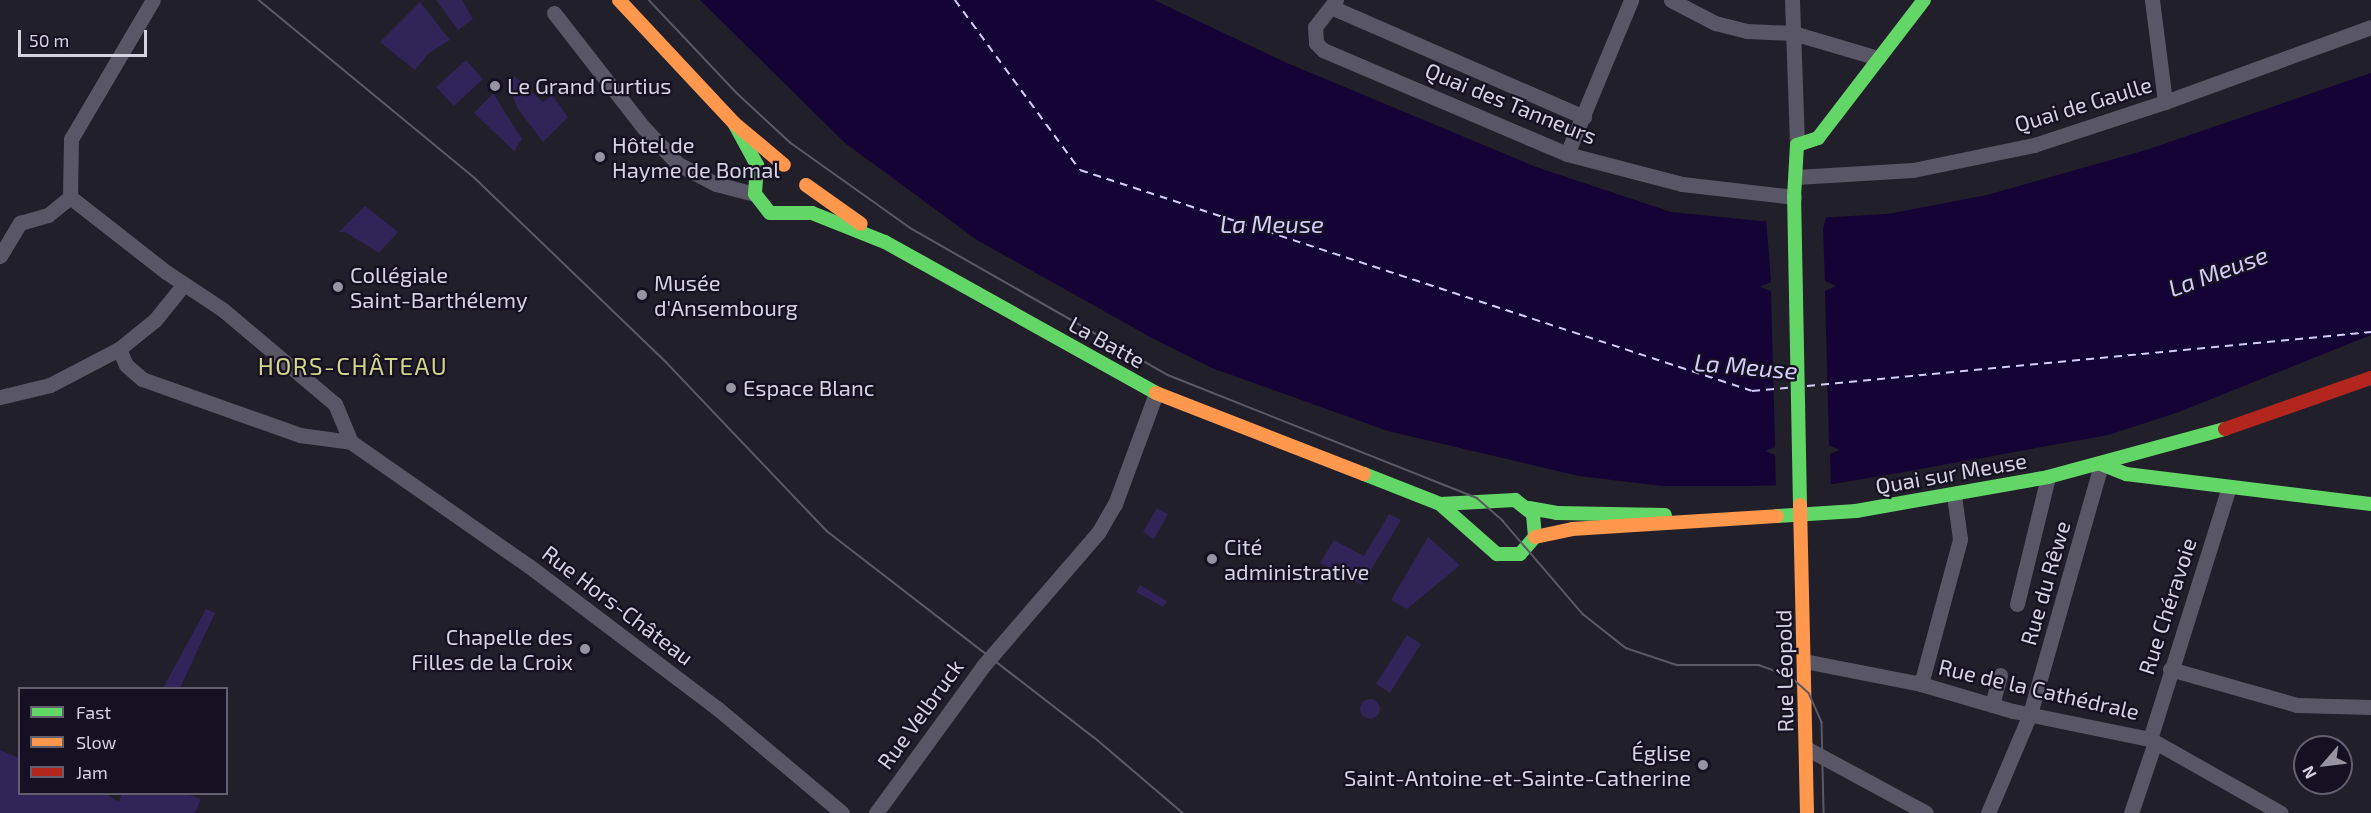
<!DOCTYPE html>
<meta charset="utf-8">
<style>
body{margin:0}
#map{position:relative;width:2371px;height:813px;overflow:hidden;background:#211f29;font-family:"Exo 2",sans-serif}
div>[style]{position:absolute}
.green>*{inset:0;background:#312459}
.round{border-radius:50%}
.water>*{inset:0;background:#140335}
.pier>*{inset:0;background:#211f29}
.ferry>*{height:1.5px;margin-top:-0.75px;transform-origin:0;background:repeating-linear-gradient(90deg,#d3cdfa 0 8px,transparent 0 14px)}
.street>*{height:15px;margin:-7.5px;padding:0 7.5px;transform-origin:7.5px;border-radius:7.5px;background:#595666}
.fast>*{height:14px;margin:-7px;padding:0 7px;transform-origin:7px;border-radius:7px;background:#63d668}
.slow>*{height:14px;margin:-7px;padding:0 7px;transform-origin:7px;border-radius:7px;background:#ff974d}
.jam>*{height:14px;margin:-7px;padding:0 7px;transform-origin:7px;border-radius:7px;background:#b3261e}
.tram>*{height:1.5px;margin:-0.75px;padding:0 0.75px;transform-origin:0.75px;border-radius:0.75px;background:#5c5965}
.dots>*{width:16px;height:16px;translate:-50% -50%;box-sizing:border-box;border:3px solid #151123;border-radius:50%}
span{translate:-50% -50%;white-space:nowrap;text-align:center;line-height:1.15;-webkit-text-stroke:4.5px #151123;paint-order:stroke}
.poi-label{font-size:22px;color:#d5d3e0}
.left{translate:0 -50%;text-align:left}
.right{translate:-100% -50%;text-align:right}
.street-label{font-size:22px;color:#d5d3e0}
.water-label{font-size:24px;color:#d3cdfa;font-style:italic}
.neighbourhood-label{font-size:24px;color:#d1d688;letter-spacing:1.5px}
.legend{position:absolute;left:18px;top:687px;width:210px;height:108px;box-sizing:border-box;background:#151123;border:2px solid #625f6f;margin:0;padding:8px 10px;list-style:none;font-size:18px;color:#d5d3e0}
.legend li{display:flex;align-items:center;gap:12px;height:30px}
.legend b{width:30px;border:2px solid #625f6f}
.north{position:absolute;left:2293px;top:735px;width:60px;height:60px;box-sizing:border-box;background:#151123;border:2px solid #625f6f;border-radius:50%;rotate:242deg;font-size:16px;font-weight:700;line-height:24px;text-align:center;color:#d5d3e0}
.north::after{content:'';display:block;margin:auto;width:21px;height:27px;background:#9694a0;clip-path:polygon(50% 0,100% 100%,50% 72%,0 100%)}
.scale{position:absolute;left:18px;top:30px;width:129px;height:27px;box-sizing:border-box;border:3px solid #d5d3e0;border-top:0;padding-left:8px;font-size:18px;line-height:21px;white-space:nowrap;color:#d5d3e0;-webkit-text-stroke:4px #151123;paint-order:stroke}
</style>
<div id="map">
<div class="green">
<div style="clip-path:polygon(436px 0,462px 0,473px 19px,458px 30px)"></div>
<div style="clip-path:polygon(420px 2px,450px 40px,429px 53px,415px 70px,380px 42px)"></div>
<div style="clip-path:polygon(466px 60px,483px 79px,454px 106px,436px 87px)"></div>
<div style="clip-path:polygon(514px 76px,543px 102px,552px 95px,568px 117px,543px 142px,518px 109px,507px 83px)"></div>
<div style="clip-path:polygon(493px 93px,522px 139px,514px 151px,474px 113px)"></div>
<div style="clip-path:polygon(365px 206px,398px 232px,379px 253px,345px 232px,339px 232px)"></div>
<div style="clip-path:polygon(1157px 508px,1168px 514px,1154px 539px,1143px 532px)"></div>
<div style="clip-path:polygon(1389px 514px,1401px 520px,1362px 585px,1320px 563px,1334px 540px,1364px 556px)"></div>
<div style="clip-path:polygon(1428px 537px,1460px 565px,1407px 609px,1391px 600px)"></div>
<div style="clip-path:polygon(1140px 585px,1167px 601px,1163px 607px,1136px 592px)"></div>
<div style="clip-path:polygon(206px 609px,215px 613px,180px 688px,163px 688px)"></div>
<div style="clip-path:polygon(1407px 635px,1421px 644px,1390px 693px,1376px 684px)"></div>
<div class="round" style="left:1360px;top:699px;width:20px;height:20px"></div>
<div style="clip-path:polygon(0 750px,19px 758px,20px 794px,106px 794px,119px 802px,122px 794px,187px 794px,201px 799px,195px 813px,0 813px)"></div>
</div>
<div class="water">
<div style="clip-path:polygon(700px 0,1154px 0,1287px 63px,1536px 167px,1671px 212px,1760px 221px,1888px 214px,1987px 195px,2146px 150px,2371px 73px,2371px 335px,2179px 412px,2108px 435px,1898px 473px,1833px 484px,1744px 486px,1662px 486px,1579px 476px,1388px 431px,1212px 368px,1152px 338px,977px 240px,845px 143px)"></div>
</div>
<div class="pier">
<div style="clip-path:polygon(1827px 214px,1823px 229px,1825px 281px,1836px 286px,1825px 291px,1829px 445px,1840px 450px,1830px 454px,1831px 487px,1776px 488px,1775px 455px,1765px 451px,1775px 447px,1771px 291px,1760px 287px,1771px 282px,1766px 218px)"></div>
</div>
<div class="ferry">
<div style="left:955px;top:0;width:211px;rotate:53.7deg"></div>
<div style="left:1080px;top:170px;width:707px;rotate:18.2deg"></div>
<div style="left:1752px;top:391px;width:36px;rotate:-5deg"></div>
<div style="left:1807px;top:386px;width:567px;rotate:-5.47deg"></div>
</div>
<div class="street">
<div style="left:1336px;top:0;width:34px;rotate:128deg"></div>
<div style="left:1315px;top:27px;width:16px;rotate:86deg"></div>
<div style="left:1316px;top:43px;width:10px;rotate:45deg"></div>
<div style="left:1323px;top:50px;width:265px;rotate:23.1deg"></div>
<div style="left:1567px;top:154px;width:119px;rotate:14.6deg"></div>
<div style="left:1682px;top:184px;width:113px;rotate:6.6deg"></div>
<div style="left:1671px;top:0;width:50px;rotate:27.6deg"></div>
<div style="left:1715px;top:23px;width:33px;rotate:14deg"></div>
<div style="left:1747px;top:31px;width:46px;rotate:2.5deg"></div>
<div style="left:1793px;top:33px;width:89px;rotate:16.4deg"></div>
<div style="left:1792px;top:0;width:145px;rotate:88deg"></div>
<div style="left:2152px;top:0;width:103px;rotate:82.7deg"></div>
<div style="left:1331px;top:7px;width:276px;rotate:23.5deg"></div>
<div style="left:554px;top:13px;width:146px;rotate:52deg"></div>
<div style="left:644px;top:128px;width:50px;rotate:46.6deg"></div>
<div style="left:678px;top:164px;width:43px;rotate:27.8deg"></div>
<div style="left:716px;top:184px;width:40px;rotate:14.4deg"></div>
<div style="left:1567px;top:154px;width:167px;rotate:-67.4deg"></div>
<div style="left:1796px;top:177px;width:117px;rotate:-3.4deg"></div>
<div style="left:1913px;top:170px;width:124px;rotate:-11.7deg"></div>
<div style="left:2034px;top:145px;width:138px;rotate:-18.2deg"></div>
<div style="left:2165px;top:102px;width:219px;rotate:-20deg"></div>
<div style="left:70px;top:197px;width:122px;rotate:38deg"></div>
<div style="left:166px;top:272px;width:67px;rotate:33.5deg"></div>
<div style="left:222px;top:309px;width:148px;rotate:40.1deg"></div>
<div style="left:335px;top:404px;width:41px;rotate:67.2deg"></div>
<div style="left:351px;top:442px;width:217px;rotate:34.9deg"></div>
<div style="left:529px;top:566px;width:236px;rotate:37.1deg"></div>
<div style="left:717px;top:708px;width:163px;rotate:40deg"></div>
<div style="left:0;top:256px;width:39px;rotate:-59deg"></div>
<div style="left:20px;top:223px;width:29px;rotate:-16deg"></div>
<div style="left:48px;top:215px;width:28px;rotate:-39deg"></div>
<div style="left:70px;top:197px;width:58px;rotate:-89deg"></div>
<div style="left:71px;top:139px;width:161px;rotate:-59.5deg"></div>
<div style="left:119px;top:349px;width:17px;rotate:66deg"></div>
<div style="left:126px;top:365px;width:21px;rotate:41deg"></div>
<div style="left:142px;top:379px;width:168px;rotate:19.5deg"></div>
<div style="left:300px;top:435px;width:51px;rotate:7.8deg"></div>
<div style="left:0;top:397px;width:51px;rotate:-13.5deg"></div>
<div style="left:50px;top:385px;width:78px;rotate:-27.6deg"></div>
<div style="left:119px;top:349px;width:46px;rotate:-38.9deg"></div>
<div style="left:155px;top:320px;width:46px;rotate:-51.1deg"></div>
<div style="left:2017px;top:604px;width:131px;rotate:-76.3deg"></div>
<div style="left:1804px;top:661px;width:119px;rotate:11.1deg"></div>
<div style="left:1921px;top:684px;width:96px;rotate:16.4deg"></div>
<div style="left:2013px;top:711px;width:140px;rotate:11.6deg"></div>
<div style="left:2150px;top:739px;width:150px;rotate:29.5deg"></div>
<div style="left:2170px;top:669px;width:132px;rotate:15.8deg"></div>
<div style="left:2297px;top:705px;width:74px;rotate:1.5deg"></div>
<div style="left:1921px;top:684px;width:150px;rotate:-74.9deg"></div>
<div style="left:1960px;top:539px;width:44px;rotate:-97.8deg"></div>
<div style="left:1992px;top:705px;width:31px;rotate:-75deg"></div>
<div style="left:2150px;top:739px;width:264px;rotate:-72.6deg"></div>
<div style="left:1806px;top:748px;width:136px;rotate:28.4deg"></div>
<div style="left:876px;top:813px;width:182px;rotate:-53.9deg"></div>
<div style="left:983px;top:666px;width:176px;rotate:-49.2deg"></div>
<div style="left:1098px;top:533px;width:34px;rotate:-60deg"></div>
<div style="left:1115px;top:504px;width:118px;rotate:-69.7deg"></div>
<div style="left:1988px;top:813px;width:108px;rotate:-67deg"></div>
<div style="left:2030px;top:714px;width:260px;rotate:-74.1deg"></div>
<div style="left:2131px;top:813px;width:72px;rotate:-71.3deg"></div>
</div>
<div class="fast">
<div style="left:734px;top:123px;width:48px;rotate:61.3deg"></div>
<div style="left:757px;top:165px;width:29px;rotate:94deg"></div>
<div style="left:755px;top:194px;width:24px;rotate:52deg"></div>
<div style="left:770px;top:213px;width:42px"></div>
<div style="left:812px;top:213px;width:79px;rotate:21.7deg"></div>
<div style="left:885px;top:242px;width:310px;rotate:29.1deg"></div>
<div style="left:2101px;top:464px;width:27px;rotate:22deg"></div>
<div style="left:2126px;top:474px;width:247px;rotate:7deg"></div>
<div style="left:1364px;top:474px;width:82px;rotate:21.5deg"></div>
<div style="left:1440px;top:504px;width:76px;rotate:41.3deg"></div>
<div style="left:1497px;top:554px;width:23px"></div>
<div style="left:1520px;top:554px;width:23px;rotate:-49deg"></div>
<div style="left:1535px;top:537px;width:23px;rotate:-95deg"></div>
<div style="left:1533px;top:514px;width:23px;rotate:-142deg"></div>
<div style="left:1515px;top:500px;width:75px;rotate:176.9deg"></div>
<div style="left:1800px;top:505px;width:308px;rotate:-91.1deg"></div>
<div style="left:1794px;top:197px;width:52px;rotate:-86.7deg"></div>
<div style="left:1797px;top:145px;width:22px;rotate:-18deg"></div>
<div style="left:1818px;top:138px;width:174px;rotate:-52.5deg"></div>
<div style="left:1529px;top:508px;width:27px;rotate:10deg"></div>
<div style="left:1556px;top:513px;width:109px;rotate:1.1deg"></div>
<div style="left:1777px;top:516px;width:79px;rotate:-3.6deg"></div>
<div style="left:1856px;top:511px;width:195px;rotate:-10deg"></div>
<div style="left:2048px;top:477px;width:183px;rotate:-15.2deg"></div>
</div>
<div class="slow">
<div style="left:619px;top:0;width:168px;rotate:46.9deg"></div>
<div style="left:734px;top:123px;width:65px;rotate:40deg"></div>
<div style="left:806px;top:185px;width:67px;rotate:35.3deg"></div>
<div style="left:1156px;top:393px;width:223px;rotate:21.3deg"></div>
<div style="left:1800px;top:505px;width:308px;rotate:88.7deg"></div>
<div style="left:1535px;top:537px;width:38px;rotate:-12deg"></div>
<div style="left:1572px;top:529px;width:205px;rotate:-3.6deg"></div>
</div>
<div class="jam">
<div style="left:2225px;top:429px;width:155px;rotate:-19.3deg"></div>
</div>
<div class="tram">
<div style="left:259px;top:0;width:281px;rotate:39.5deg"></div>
<div style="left:476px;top:179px;width:265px;rotate:43.9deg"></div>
<div style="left:667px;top:363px;width:232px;rotate:46.4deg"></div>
<div style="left:827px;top:531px;width:337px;rotate:37.7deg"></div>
<div style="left:1094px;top:737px;width:117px;rotate:40.5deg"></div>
<div style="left:649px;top:0;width:129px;rotate:46.6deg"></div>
<div style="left:738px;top:94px;width:72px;rotate:42.8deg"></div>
<div style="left:791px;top:143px;width:148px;rotate:35.4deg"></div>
<div style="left:912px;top:229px;width:295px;rotate:29.7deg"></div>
<div style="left:1168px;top:375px;width:333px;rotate:21.7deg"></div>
<div style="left:1477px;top:498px;width:35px;rotate:41deg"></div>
<div style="left:1503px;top:521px;width:123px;rotate:49.3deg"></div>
<div style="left:1583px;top:614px;width:55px;rotate:38.3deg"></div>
<div style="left:1626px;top:648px;width:54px;rotate:18.4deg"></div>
<div style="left:1677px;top:665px;width:82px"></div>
<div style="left:1759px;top:665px;width:33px;rotate:20deg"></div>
<div style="left:1790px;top:676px;width:25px;rotate:42deg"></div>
<div style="left:1809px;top:693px;width:32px;rotate:66deg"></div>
<div style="left:1822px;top:722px;width:91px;rotate:88.7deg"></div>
</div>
<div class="dots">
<div style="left:495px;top:86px;background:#9694a0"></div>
<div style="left:600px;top:157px;background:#9694a0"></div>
<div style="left:338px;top:287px;background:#9694a0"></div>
<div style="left:642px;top:295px;background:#9694a0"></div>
<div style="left:731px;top:388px;background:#9694a0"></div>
<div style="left:1212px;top:559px;background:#9694a0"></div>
<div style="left:585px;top:649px;background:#9694a0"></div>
<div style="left:1703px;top:765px;background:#9694a0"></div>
</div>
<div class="poi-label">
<span class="left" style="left:507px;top:86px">Le Grand Curtius</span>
<span class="left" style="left:612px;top:157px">Hôtel de<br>Hayme de Bomal</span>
<span class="left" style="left:350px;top:287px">Collégiale<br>Saint-Barthélemy</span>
<span class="left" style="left:654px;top:295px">Musée<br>d'Ansembourg</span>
<span class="left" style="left:743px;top:388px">Espace Blanc</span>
<span class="left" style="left:1224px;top:559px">Cité<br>administrative</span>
<span class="right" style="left:573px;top:649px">Chapelle des<br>Filles de la Croix</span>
<span class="right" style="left:1691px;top:765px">Église<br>Saint-Antoine-et-Sainte-Catherine</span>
</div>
<div class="street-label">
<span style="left:1511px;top:103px;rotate:22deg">Quai des Tanneurs</span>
<span style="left:2083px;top:104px;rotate:-17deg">Quai de Gaulle</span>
<span style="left:1107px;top:342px;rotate:29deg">La Batte</span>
<span style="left:1951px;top:473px;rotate:-10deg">Quai sur Meuse</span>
<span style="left:2045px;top:583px;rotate:-74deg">Rue du Rêwe</span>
<span style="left:618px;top:605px;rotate:37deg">Rue Hors-Château</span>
<span style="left:2167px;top:606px;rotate:-72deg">Rue Chéravoie</span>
<span style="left:1784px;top:671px;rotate:-91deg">Rue Léopold</span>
<span style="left:2039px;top:689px;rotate:13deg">Rue de la Cathédrale</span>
<span style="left:920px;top:714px;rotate:-54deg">Rue Velbruck</span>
</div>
<div class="water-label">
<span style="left:1272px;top:224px">La Meuse</span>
<span style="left:2218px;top:271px;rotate:-20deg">La Meuse</span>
<span style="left:1746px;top:366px;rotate:5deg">La Meuse</span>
</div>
<div class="neighbourhood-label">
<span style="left:353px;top:366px">HORS-CHÂTEAU</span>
</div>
<ul class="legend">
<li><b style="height:8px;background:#63d668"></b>Fast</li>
<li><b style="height:8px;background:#ff974d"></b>Slow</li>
<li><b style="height:8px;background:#b3261e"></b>Jam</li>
</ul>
<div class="north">N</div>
<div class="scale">50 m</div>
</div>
